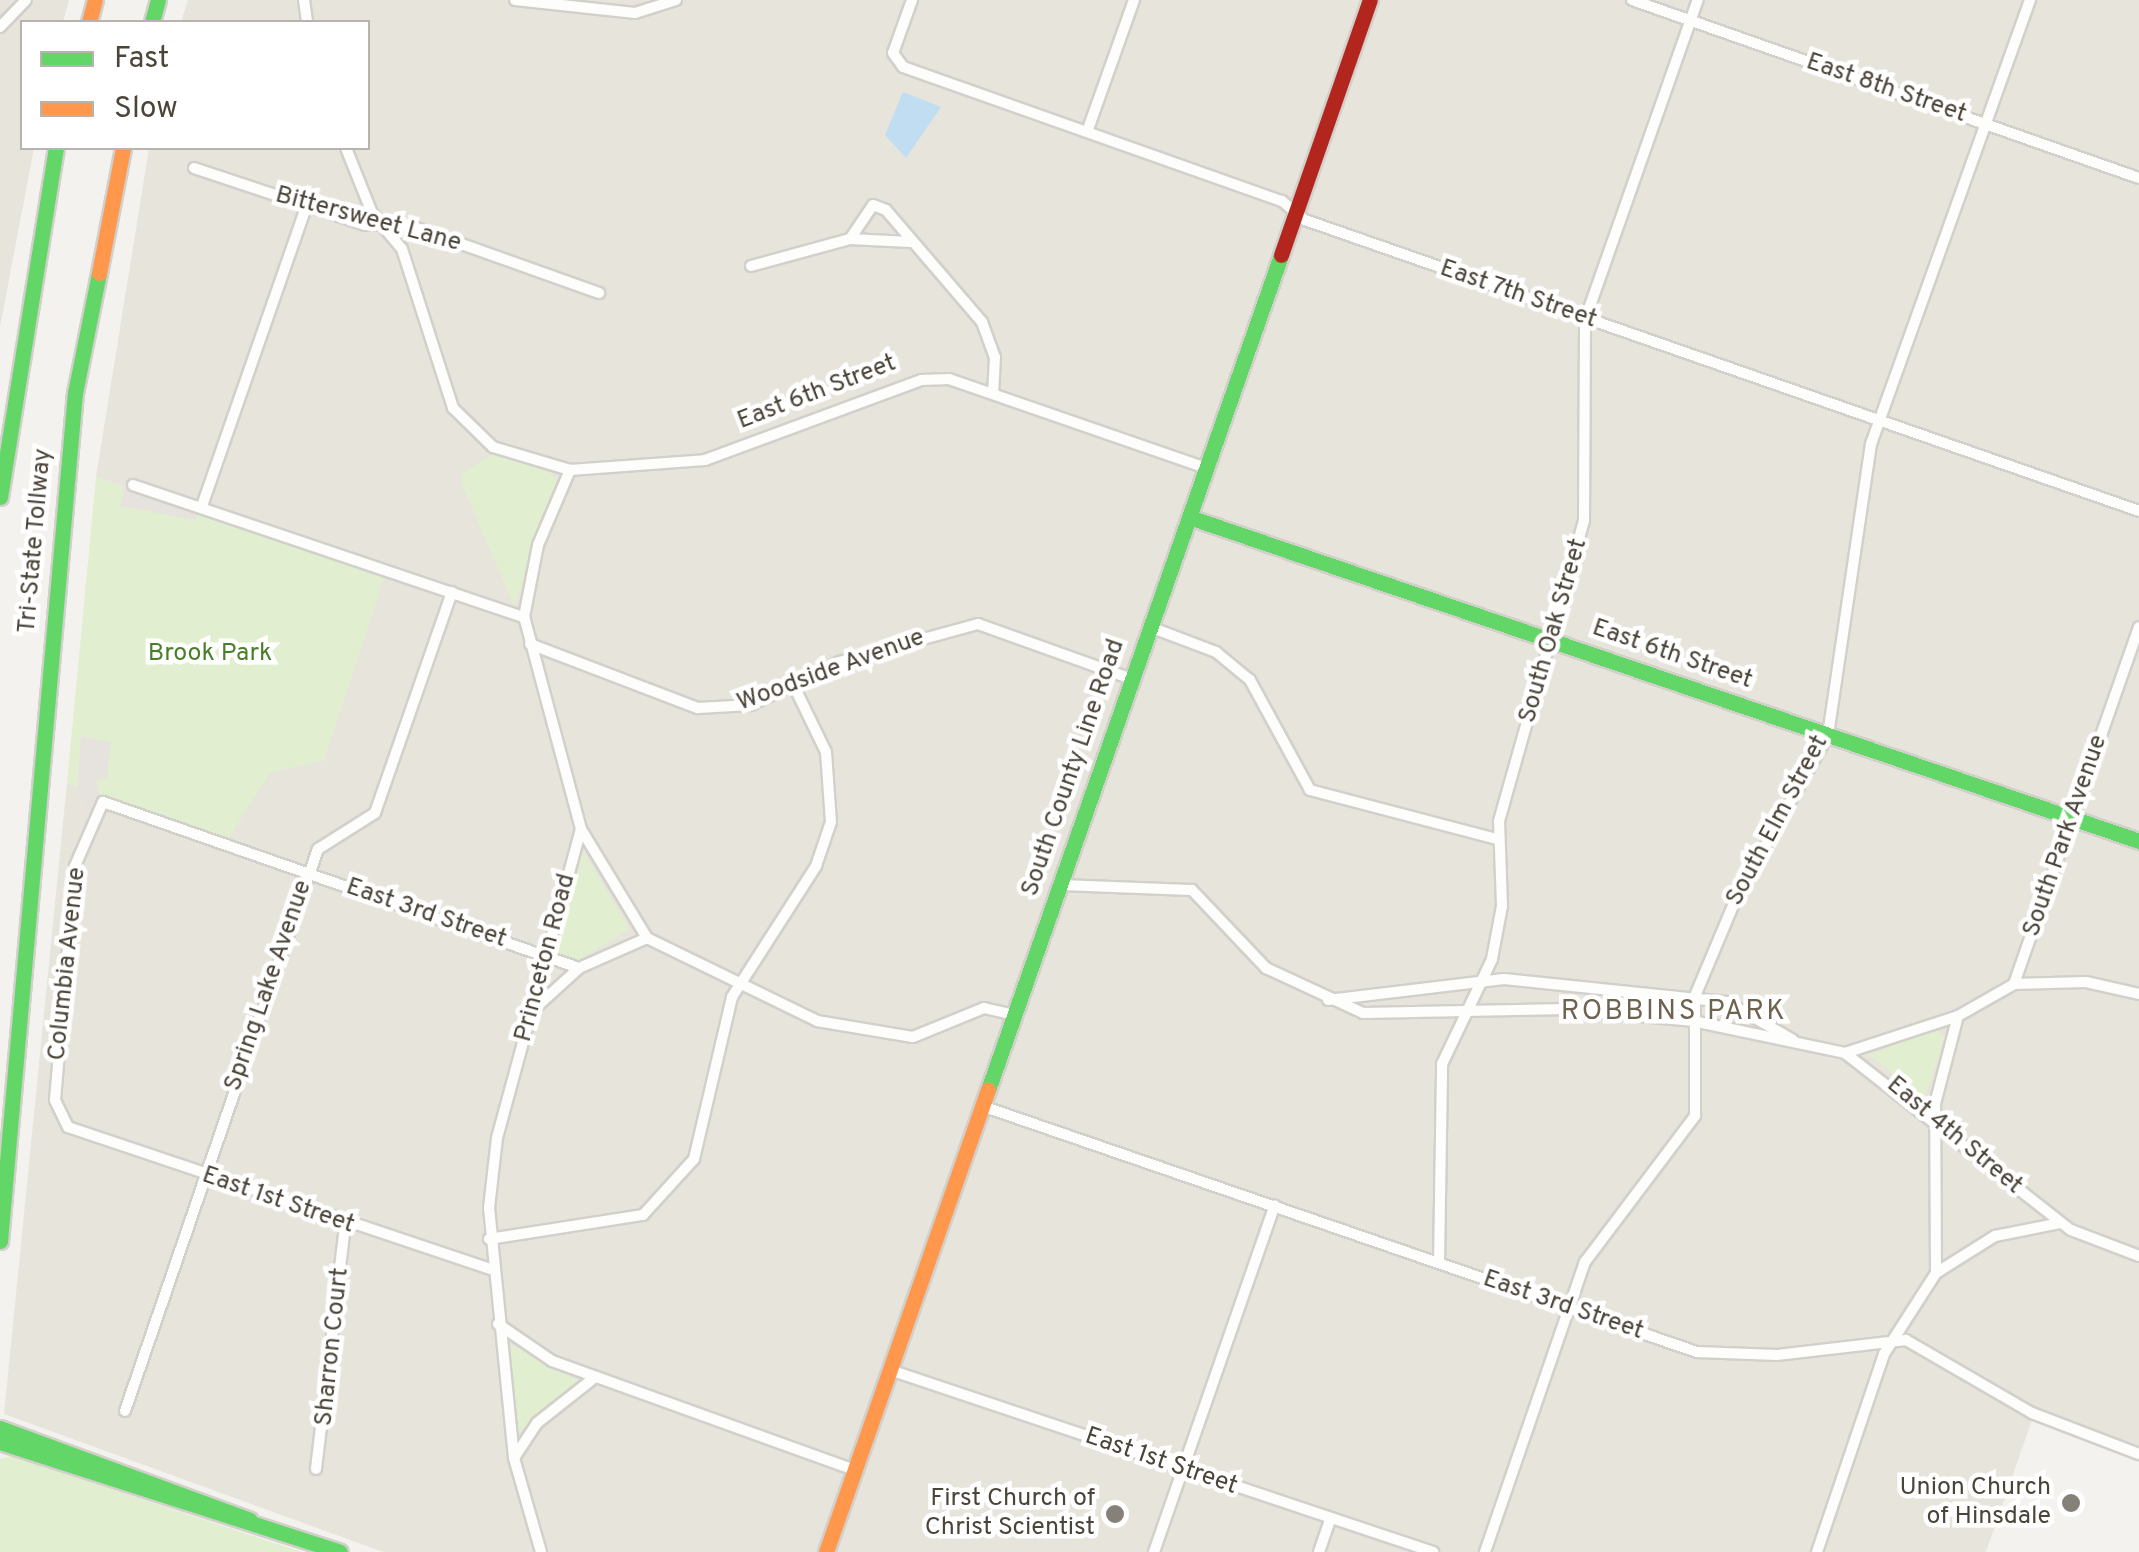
<!DOCTYPE html>
<style>
body{margin:0}
#map{position:relative;width:2139px;height:1552px;overflow:hidden;background:#f4f2ee;font-family:Overpass,sans-serif}
div>[style]{position:absolute}
.residential>*{inset:0;background:#e7e4dc}
.green>*{inset:0;background:#e1eecf}
.parking>*{inset:0;background:#e6e3df}
.water>*{inset:0;background:#c0ddf1}
.roads{filter:drop-shadow(2px 0 #d2d0cb) drop-shadow(-2px 0 #d2d0cb) drop-shadow(0 2px #d2d0cb) drop-shadow(0 -2px #d2d0cb)}
.street>*{height:10px;margin:-5px;padding:0 5px;transform-origin:5px;border-radius:5px;background:#fdfdfc}
.fast>*{height:15px;margin:-7.5px;padding:0 7.5px;transform-origin:7.5px;border-radius:7.5px;background:#63d668}
.slow>*{height:15px;margin:-7.5px;padding:0 7.5px;transform-origin:7.5px;border-radius:7.5px;background:#ff974d}
.jam>*{height:15px;margin:-7.5px;padding:0 7.5px;transform-origin:7.5px;border-radius:7.5px;background:#b3261e}
.dots>*{width:28px;height:28px;translate:-50% -50%;box-sizing:border-box;border:5px solid #fff;border-radius:50%}
span{translate:-50% -50%;white-space:nowrap;text-align:center;line-height:1.15;-webkit-text-stroke:9px #fff;paint-order:stroke}
.street-label{font-size:25px;color:#4b4439}
.park-label{font-size:25px;color:#4a7f2a}
.poi-label{font-size:25px;color:#4b4439}
.right{translate:-100% -50%;text-align:right}
.neighbourhood-label{font-size:28px;color:#6e6250;letter-spacing:2.5px}
.legend{position:absolute;left:20px;top:20px;width:350px;height:130px;box-sizing:border-box;background:#fff;border:2px solid #b7b4b0;margin:0;padding:12px 18px;list-style:none;font-size:30px;color:#4b4439}
.legend li{display:flex;align-items:center;gap:20px;height:50px}
.legend b{width:50px;border:2px solid #b7b4b0}
</style>
<div id="map">
<div class="residential">
<div style="clip-path:polygon(0 0,69px 0,63px 22px,22px 22px,22px 148px,34px 148px,0 327px)"></div>
<div style="clip-path:polygon(188px 0,1360px 0,818px 1552px,383px 1552px,4px 1414px,67px 783px,228px 839px,385px 574px,96px 477px,149px 148px,368px 148px,368px 22px,181px 22px)"></div>
<div style="clip-path:polygon(1375px 0,2139px 0,2139px 1453px,2032px 1420px,1986px 1552px,832px 1552px)"></div>
</div>
<div class="green">
<div style="clip-path:polygon(495px 453px,548px 469px,557px 481px,514px 606px,462px 485px,462px 473px)"></div>
<div style="clip-path:polygon(96px 477px,385px 575px,324px 761px,271px 772px,227px 840px,67px 783px)"></div>
<div style="clip-path:polygon(583px 851px,629px 929px,578px 961px,556px 951px)"></div>
<div style="clip-path:polygon(1936px 1029px,1945px 1037px,1925px 1097px,1868px 1055px)"></div>
<div style="clip-path:polygon(510px 1344px,579px 1381px,520px 1432px,514px 1427px)"></div>
<div style="clip-path:polygon(11px 1456px,302px 1552px,0 1552px,0 1459px)"></div>
</div>
<div class="parking">
<div style="clip-path:polygon(124px 488px,197px 511px,196px 520px,120px 506px)"></div>
<div style="clip-path:polygon(81px 736px,111px 742px,107px 777px,96px 781px,101px 799px,89px 810px,77px 793px)"></div>
</div>
<div class="water">
<div style="clip-path:polygon(903px 92px,941px 107px,906px 158px,885px 135px)"></div>
</div>
<div class="roads">
<div class="street">
<div style="left:304px;top:0;width:22px;rotate:82deg"></div>
<div style="left:515px;top:0;width:121px;rotate:6.2deg"></div>
<div style="left:635px;top:13px;width:43px;rotate:-17.6deg"></div>
<div style="left:912px;top:0;width:56px;rotate:109.7deg"></div>
<div style="left:893px;top:53px;width:17px;rotate:54deg"></div>
<div style="left:903px;top:67px;width:402px;rotate:19.5deg"></div>
<div style="left:1282px;top:201px;width:30px;rotate:40deg"></div>
<div style="left:1305px;top:220px;width:883px;rotate:19.23deg"></div>
<div style="left:1632px;top:0;width:537px;rotate:19.35deg"></div>
<div style="left:0;top:27px;width:37px;rotate:-46deg"></div>
<div style="left:1087px;top:132px;width:140px;rotate:-70.4deg"></div>
<div style="left:346px;top:148px;width:70px;rotate:68.2deg"></div>
<div style="left:372px;top:213px;width:47px;rotate:50.2deg"></div>
<div style="left:402px;top:249px;width:167px;rotate:72.2deg"></div>
<div style="left:453px;top:408px;width:56px;rotate:44.3deg"></div>
<div style="left:493px;top:447px;width:80px;rotate:16.6deg"></div>
<div style="left:570px;top:470px;width:135px;rotate:-4.2deg"></div>
<div style="left:705px;top:460px;width:230px;rotate:-20.3deg"></div>
<div style="left:921px;top:380px;width:28px;rotate:-2deg"></div>
<div style="left:949px;top:379px;width:272px;rotate:19.1deg"></div>
<div style="left:194px;top:168px;width:180px;rotate:18.4deg"></div>
<div style="left:365px;top:225px;width:43px"></div>
<div style="left:408px;top:225px;width:203px;rotate:19.6deg"></div>
<div style="left:850px;top:239px;width:41px;rotate:-55.9deg"></div>
<div style="left:873px;top:205px;width:14px;rotate:21deg"></div>
<div style="left:886px;top:210px;width:148px;rotate:49.4deg"></div>
<div style="left:982px;top:322px;width:37px;rotate:70deg"></div>
<div style="left:995px;top:357px;width:34px;rotate:93deg"></div>
<div style="left:751px;top:266px;width:103px;rotate:-15.3deg"></div>
<div style="left:850px;top:239px;width:60px;rotate:2.9deg"></div>
<div style="left:133px;top:485px;width:413px;rotate:18.7deg"></div>
<div style="left:202px;top:506px;width:317px;rotate:-70.8deg"></div>
<div style="left:1150px;top:627px;width:71px;rotate:20.7deg"></div>
<div style="left:1216px;top:652px;width:44px;rotate:39.5deg"></div>
<div style="left:1250px;top:680px;width:125px;rotate:61.4deg"></div>
<div style="left:1310px;top:790px;width:193px;rotate:14.7deg"></div>
<div style="left:530px;top:644px;width:180px;rotate:20.9deg"></div>
<div style="left:698px;top:708px;width:53px;rotate:-3.2deg"></div>
<div style="left:751px;top:705px;width:98px;rotate:-26deg"></div>
<div style="left:839px;top:662px;width:144px;rotate:-15.3deg"></div>
<div style="left:978px;top:624px;width:164px;rotate:19.7deg"></div>
<div style="left:581px;top:829px;width:127px;rotate:58.8deg"></div>
<div style="left:647px;top:938px;width:189px;rotate:26deg"></div>
<div style="left:817px;top:1021px;width:97px;rotate:9.5deg"></div>
<div style="left:913px;top:1037px;width:77px;rotate:-22.2deg"></div>
<div style="left:984px;top:1008px;width:31px;rotate:13deg"></div>
<div style="left:1060px;top:885px;width:132px;rotate:2.2deg"></div>
<div style="left:1192px;top:890px;width:108px;rotate:46.5deg"></div>
<div style="left:1266px;top:968px;width:107px;rotate:24.9deg"></div>
<div style="left:1363px;top:1013px;width:204px;rotate:-1.1deg"></div>
<div style="left:1567px;top:1009px;width:127px;rotate:5.4deg"></div>
<div style="left:1693px;top:1021px;width:155px;rotate:11.9deg"></div>
<div style="left:1845px;top:1053px;width:287px;rotate:38.1deg"></div>
<div style="left:2071px;top:1230px;width:73px;rotate:20.9deg"></div>
<div style="left:2014px;top:984px;width:72px;rotate:-1.6deg"></div>
<div style="left:2086px;top:982px;width:54px;rotate:12.8deg"></div>
<div style="left:1328px;top:1000px;width:177px;rotate:-6.8deg"></div>
<div style="left:1504px;top:979px;width:224px;rotate:5.9deg"></div>
<div style="left:1727px;top:1002px;width:76px;rotate:29.9deg"></div>
<div style="left:534px;top:1009px;width:61px;rotate:-42.3deg"></div>
<div style="left:579px;top:968px;width:74px;rotate:-23.8deg"></div>
<div style="left:1845px;top:1053px;width:119px;rotate:-18.1deg"></div>
<div style="left:1958px;top:1016px;width:64px;rotate:-29.7deg"></div>
<div style="left:2014px;top:984px;width:378px;rotate:-70.7deg"></div>
<div style="left:982px;top:1106px;width:756px;rotate:18.99deg"></div>
<div style="left:1697px;top:1352px;width:80px;rotate:2.1deg"></div>
<div style="left:1777px;top:1355px;width:130px;rotate:-6.6deg"></div>
<div style="left:1906px;top:1340px;width:146px;rotate:30.1deg"></div>
<div style="left:2032px;top:1413px;width:115px;rotate:21deg"></div>
<div style="left:489px;top:1239px;width:156px;rotate:-8.9deg"></div>
<div style="left:643px;top:1215px;width:76px;rotate:-47.7deg"></div>
<div style="left:694px;top:1159px;width:166px;rotate:-76.8deg"></div>
<div style="left:732px;top:997px;width:156px;rotate:-57.3deg"></div>
<div style="left:816px;top:866px;width:46px;rotate:-71.2deg"></div>
<div style="left:831px;top:822px;width:70px;rotate:-94.1deg"></div>
<div style="left:826px;top:752px;width:73px;rotate:-115.9deg"></div>
<div style="left:1439px;top:1263px;width:199px;rotate:-89.1deg"></div>
<div style="left:1442px;top:1064px;width:116px;rotate:-64.5deg"></div>
<div style="left:1492px;top:959px;width:54px;rotate:-79.3deg"></div>
<div style="left:1502px;top:906px;width:85px;rotate:-92deg"></div>
<div style="left:1499px;top:821px;width:312px;rotate:-74.2deg"></div>
<div style="left:1584px;top:521px;width:201px;rotate:-89.7deg"></div>
<div style="left:1585px;top:320px;width:339px;rotate:-70.6deg"></div>
<div style="left:490px;top:1269px;width:445px;rotate:-161.4deg"></div>
<div style="left:68px;top:1127px;width:30px;rotate:-116deg"></div>
<div style="left:55px;top:1100px;width:235px;rotate:-85.1deg"></div>
<div style="left:75px;top:866px;width:70px;rotate:-66.4deg"></div>
<div style="left:103px;top:802px;width:504px;rotate:19.23deg"></div>
<div style="left:1936px;top:1273px;width:70px;rotate:-32.1deg"></div>
<div style="left:1995px;top:1236px;width:66px;rotate:-11.3deg"></div>
<div style="left:498px;top:1324px;width:65px;rotate:34.4deg"></div>
<div style="left:552px;top:1361px;width:321px;rotate:19.8deg"></div>
<div style="left:890px;top:1370px;width:573px;rotate:18.53deg"></div>
<div style="left:125px;top:1411px;width:594px;rotate:-71.05deg"></div>
<div style="left:318px;top:849px;width:67px;rotate:-32.3deg"></div>
<div style="left:375px;top:813px;width:234px;rotate:-70.8deg"></div>
<div style="left:514px;top:1458px;width:251px;rotate:-95.7deg"></div>
<div style="left:489px;top:1208px;width:70px;rotate:-83.5deg"></div>
<div style="left:497px;top:1138px;width:320px;rotate:-74.8deg"></div>
<div style="left:581px;top:829px;width:220px;rotate:-105deg"></div>
<div style="left:524px;top:617px;width:73px;rotate:-79deg"></div>
<div style="left:538px;top:545px;width:82px;rotate:-66.9deg"></div>
<div style="left:316px;top:1469px;width:247px;rotate:-83.2deg"></div>
<div style="left:541px;top:1552px;width:98px;rotate:-106deg"></div>
<div style="left:514px;top:1458px;width:42px;rotate:-56.7deg"></div>
<div style="left:537px;top:1423px;width:73px;rotate:-38.3deg"></div>
<div style="left:1154px;top:1552px;width:367px;rotate:-70.8deg"></div>
<div style="left:1319px;top:1552px;width:36px;rotate:-71deg"></div>
<div style="left:1485px;top:1552px;width:307px;rotate:-71deg"></div>
<div style="left:1585px;top:1262px;width:183px;rotate:-53deg"></div>
<div style="left:1695px;top:1116px;width:120px;rotate:-90deg"></div>
<div style="left:1695px;top:996px;width:108px;rotate:-67.2deg"></div>
<div style="left:1737px;top:896px;width:185px;rotate:-60.5deg"></div>
<div style="left:1828px;top:735px;width:294px;rotate:-81.6deg"></div>
<div style="left:1871px;top:444px;width:472px;rotate:-70.3deg"></div>
<div style="left:1817px;top:1552px;width:209px;rotate:-71.3deg"></div>
<div style="left:1884px;top:1354px;width:96px;rotate:-57.3deg"></div>
<div style="left:1936px;top:1273px;width:169px;rotate:-90.3deg"></div>
<div style="left:1935px;top:1104px;width:91px;rotate:-75.4deg"></div>
</div>
<div class="fast">
<div style="left:152px;top:22px;width:23px;rotate:-75deg"></div>
<div style="left:0;top:497px;width:353px;rotate:-80.9deg"></div>
<div style="left:1189px;top:517px;width:1004px;rotate:18.83deg"></div>
<div style="left:988px;top:1090px;width:885px;rotate:-70.66deg"></div>
<div style="left:0;top:1241px;width:851px;rotate:-84.95deg"></div>
<div style="left:75px;top:393px;width:122px;rotate:-78.7deg"></div>
<div style="left:0;top:1428px;width:266px;rotate:20.2deg"></div>
<div style="left:0;top:1442px;width:357px;rotate:17.9deg"></div>
</div>
<div class="slow">
<div style="left:89px;top:22px;width:23px;rotate:-75deg"></div>
<div style="left:99px;top:273px;width:127px;rotate:-79.1deg"></div>
<div style="left:826px;top:1552px;width:490px;rotate:-70.7deg"></div>
</div>
<div class="jam">
<div style="left:1281px;top:255px;width:270px;rotate:-70.8deg"></div>
</div>
</div>
<div class="dots">
<div style="left:2071px;top:1503px;background:#868178"></div>
<div style="left:1115px;top:1514px;background:#868178"></div>
</div>
<div class="street-label">
<span style="left:1886px;top:89px;rotate:19deg">East 8th Street</span>
<span style="left:368px;top:220px;rotate:15deg">Bittersweet Lane</span>
<span style="left:1518px;top:295px;rotate:19deg">East 7th Street</span>
<span style="left:817px;top:393px;rotate:-21deg">East 6th Street</span>
<span style="left:36px;top:541px;rotate:-85deg">Tri-State Tollway</span>
<span style="left:1554px;top:631px;rotate:-74deg">South Oak Street</span>
<span style="left:1672px;top:655px;rotate:19deg">East 6th Street</span>
<span style="left:831px;top:671px;rotate:-20deg">Woodside Avenue</span>
<span style="left:1074px;top:768px;rotate:-71deg">South County Line Road</span>
<span style="left:1778px;top:821px;rotate:-62deg">South Elm Street</span>
<span style="left:2066px;top:836px;rotate:-71deg">South Park Avenue</span>
<span style="left:426px;top:914px;rotate:19deg">East 3rd Street</span>
<span style="left:546px;top:958px;rotate:-75deg">Princeton Road</span>
<span style="left:68px;top:964px;rotate:-84deg">Columbia Avenue</span>
<span style="left:269px;top:986px;rotate:-71deg">Spring Lake Avenue</span>
<span style="left:1954px;top:1136px;rotate:40deg">East 4th Street</span>
<span style="left:278px;top:1201px;rotate:19deg">East 1st Street</span>
<span style="left:1563px;top:1306px;rotate:19deg">East 3rd Street</span>
<span style="left:333px;top:1347px;rotate:-84deg">Sharron Court</span>
<span style="left:1161px;top:1462px;rotate:19deg">East 1st Street</span>
</div>
<div class="park-label">
<span style="left:210px;top:654px">Brook Park</span>
</div>
<div class="poi-label">
<span class="right" style="left:2051px;top:1503px">Union Church<br>of Hinsdale</span>
<span class="right" style="left:1095px;top:1514px">First Church of<br>Christ Scientist</span>
</div>
<div class="neighbourhood-label">
<span style="left:1674px;top:1012px">ROBBINS PARK</span>
</div>
<ul class="legend">
<li><b style="height:12px;background:#63d668"></b>Fast</li>
<li><b style="height:12px;background:#ff974d"></b>Slow</li>
</ul>
</div>
